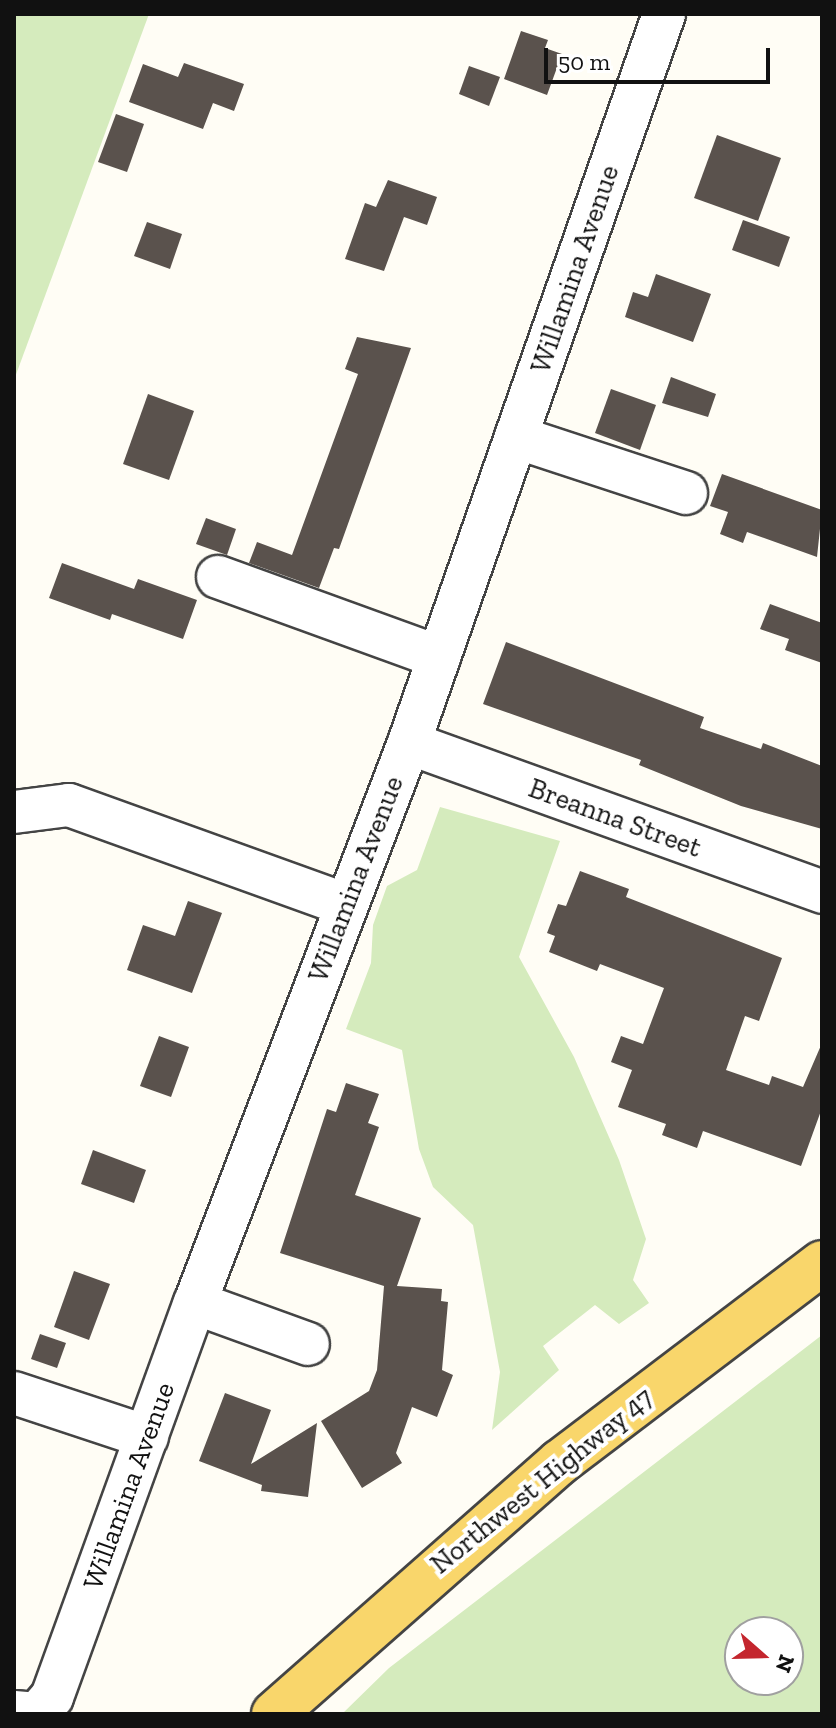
<!DOCTYPE html>
<style>
body{margin:0}
#map{position:relative;width:836px;height:1728px;overflow:hidden;background:#fffdf5;font-family:"Zilla Slab",serif}
div>[style]{position:absolute}
.green>*{inset:0;background:#d5ebbd}
.building>*{inset:0;background:#5a524d}
.roads{filter:drop-shadow(2px 0 #444) drop-shadow(-2px 0 #444) drop-shadow(0 2px #444) drop-shadow(0 -2px #444)}
.minor>*{height:42px;margin:-21px;padding:0 21px;transform-origin:21px;border-radius:21px;background:#fff}
.major>*{height:44px;margin:-22px;padding:0 22px;transform-origin:22px;border-radius:22px;background:#f9d66b}
span{translate:-50% -50%;white-space:nowrap;text-align:center;line-height:1.15;-webkit-text-stroke:8px #fff;paint-order:stroke}
.street-label{font-size:28px;color:#111}
.frame{position:absolute;inset:0;border:16px solid #111;pointer-events:none}
.north{position:absolute;left:724px;top:1616px;width:80px;height:80px;box-sizing:border-box;background:#fff;border:2px solid #a0a0a0;border-radius:50%;rotate:110deg;font-size:22px;font-weight:700;line-height:32px;text-align:center;color:#111}
.north::after{content:'';display:block;margin:auto;width:28px;height:36px;background:#c4262e;clip-path:polygon(50% 0,100% 100%,50% 72%,0 100%)}
.scale{position:absolute;left:544px;top:48px;width:226px;height:36px;box-sizing:border-box;border:4px solid #111;border-top:0;padding-left:10px;font-size:24px;line-height:28px;white-space:nowrap;color:#111;-webkit-text-stroke:6px #fff;paint-order:stroke}
</style>
<div id="map">
<div class="green">
<div style="clip-path:polygon(14px 14px,149px 14px,14px 380px)"></div>
<div style="clip-path:polygon(440px 807px,560px 841px,519px 957px,574px 1057px,619px 1160px,646px 1239px,633px 1280px,649px 1303px,619px 1324px,595px 1305px,543px 1346px,559px 1370px,492px 1430px,500px 1372px,473px 1225px,433px 1187px,419px 1149px,402px 1050px,346px 1029px,371px 963px,373px 925px,387px 886px,417px 870px)"></div>
<div style="clip-path:polygon(evenodd,822px 1335px,822px 1714px,342px 1714px,389px 1668px,822px 1335px,740px 1632px,788px 1632px,788px 1680px,740px 1680px,740px 1632px)"></div>
</div>
<div class="building">
<div style="clip-path:polygon(521px 31px,548px 40px,545px 48px,562px 54px,547px 95px,504px 79px)"></div>
<div style="clip-path:polygon(184px 63px,244px 84px,234px 111px,213px 103px,203px 129px,129px 102px,143px 64px,178px 77px)"></div>
<div style="clip-path:polygon(469px 66px,500px 77px,489px 106px,459px 94px)"></div>
<div style="clip-path:polygon(116px 114px,144px 124px,127px 172px,98px 162px)"></div>
<div style="clip-path:polygon(717px 135px,781px 158px,758px 221px,694px 198px)"></div>
<div style="clip-path:polygon(388px 180px,437px 197px,427px 225px,404px 217px,384px 271px,345px 259px,365px 203px,376px 207px)"></div>
<div style="clip-path:polygon(743px 220px,790px 237px,779px 267px,732px 250px)"></div>
<div style="clip-path:polygon(147px 222px,182px 234px,170px 269px,134px 256px)"></div>
<div style="clip-path:polygon(656px 274px,711px 294px,693px 342px,625px 317px,633px 292px,648px 297px)"></div>
<div style="clip-path:polygon(357px 337px,411px 348px,339px 549px,334px 548px,319px 588px,249px 563px,257px 542px,292px 555px,358px 374px,345px 369px)"></div>
<div style="clip-path:polygon(671px 377px,716px 394px,708px 417px,662px 403px)"></div>
<div style="clip-path:polygon(611px 389px,656px 405px,640px 450px,595px 433px)"></div>
<div style="clip-path:polygon(148px 394px,194px 411px,169px 480px,123px 464px)"></div>
<div style="clip-path:polygon(722px 474px,822px 510px,817px 557px,747px 532px,743px 543px,720px 534px,728px 512px,710px 506px)"></div>
<div style="clip-path:polygon(206px 518px,236px 529px,227px 555px,196px 544px)"></div>
<div style="clip-path:polygon(62px 563px,134px 589px,138px 579px,197px 600px,183px 639px,112px 614px,110px 620px,49px 598px)"></div>
<div style="clip-path:polygon(770px 604px,822px 623px,822px 663px,785px 650px,789px 639px,760px 629px)"></div>
<div style="clip-path:polygon(506px 642px,704px 717px,700px 728px,761px 749px,763px 743px,822px 766px,822px 829px,741px 806px,639px 765px,641px 760px,483px 704px)"></div>
<div style="clip-path:polygon(580px 871px,629px 889px,626px 897px,782px 958px,759px 1021px,745px 1016px,726px 1070px,769px 1085px,772px 1076px,803px 1087px,822px 1043px,822px 1108px,801px 1166px,703px 1131px,697px 1148px,662px 1135px,666px 1124px,618px 1107px,632px 1070px,611px 1062px,621px 1036px,643px 1044px,664px 988px,600px 964px,597px 971px,549px 952px,555px 936px,547px 933px,558px 904px,566px 906px)"></div>
<div style="clip-path:polygon(188px 901px,222px 913px,192px 993px,127px 970px,143px 925px,175px 936px)"></div>
<div style="clip-path:polygon(159px 1036px,189px 1047px,171px 1097px,140px 1086px)"></div>
<div style="clip-path:polygon(346px 1083px,379px 1094px,368px 1123px,379px 1127px,355px 1195px,421px 1218px,397px 1286px,442px 1289px,441px 1301px,448px 1302px,442px 1370px,453px 1375px,437px 1417px,412px 1407px,396px 1453px,402px 1463px,362px 1488px,321px 1421px,369px 1391px,377px 1370px,384px 1286px,280px 1253px,327px 1109px,336px 1112px)"></div>
<div style="clip-path:polygon(93px 1150px,146px 1170px,134px 1203px,81px 1184px)"></div>
<div style="clip-path:polygon(74px 1271px,110px 1284px,89px 1340px,54px 1327px)"></div>
<div style="clip-path:polygon(40px 1334px,66px 1343px,57px 1368px,31px 1359px)"></div>
<div style="clip-path:polygon(225px 1393px,271px 1410px,251px 1464px,317px 1423px,308px 1497px,261px 1491px,262px 1485px,199px 1461px)"></div>
</div>
<div class="roads">
<div class="minor">
<div style="left:516px;top:437px;width:179px;rotate:18.2deg"></div>
<div style="left:218px;top:577px;width:235px;rotate:19.9deg"></div>
<div style="left:409px;top:743px;width:439px;rotate:19.8deg"></div>
<div style="left:14px;top:812px;width:55px;rotate:-7.3deg"></div>
<div style="left:69px;top:805px;width:295px;rotate:19.8deg"></div>
<div style="left:195px;top:1303px;width:120px;rotate:19.9deg"></div>
<div style="left:14px;top:1393px;width:140px;rotate:18.3deg"></div>
<div style="left:14px;top:1712px;width:23px;rotate:5deg"></div>
<div style="left:37px;top:1714px;width:23px;rotate:-49deg"></div>
<div style="left:52px;top:1697px;width:419px;rotate:-70.1deg"></div>
<div style="left:195px;top:1303px;width:599px;rotate:-69.09deg"></div>
<div style="left:409px;top:743px;width:772px;rotate:-70.72deg"></div>
</div>
<div class="major">
<div style="left:274px;top:1714px;width:381px;rotate:-41.4deg"></div>
<div style="left:560px;top:1462px;width:329px;rotate:-37.2deg"></div>
</div>
</div>
<div class="street-label">
<span style="left:575px;top:269px;rotate:-71deg">Willamina Avenue</span>
<span style="left:615px;top:818px;rotate:20deg">Breanna Street</span>
<span style="left:356px;top:879px;rotate:-69deg">Willamina Avenue</span>
<span style="left:542px;top:1481px;rotate:-39deg">Northwest Highway 47</span>
<span style="left:129px;top:1486px;rotate:-70deg">Willamina Avenue</span>
</div>
<div class="frame"></div>
<div class="north">N</div>
<div class="scale">50 m</div>
</div>
